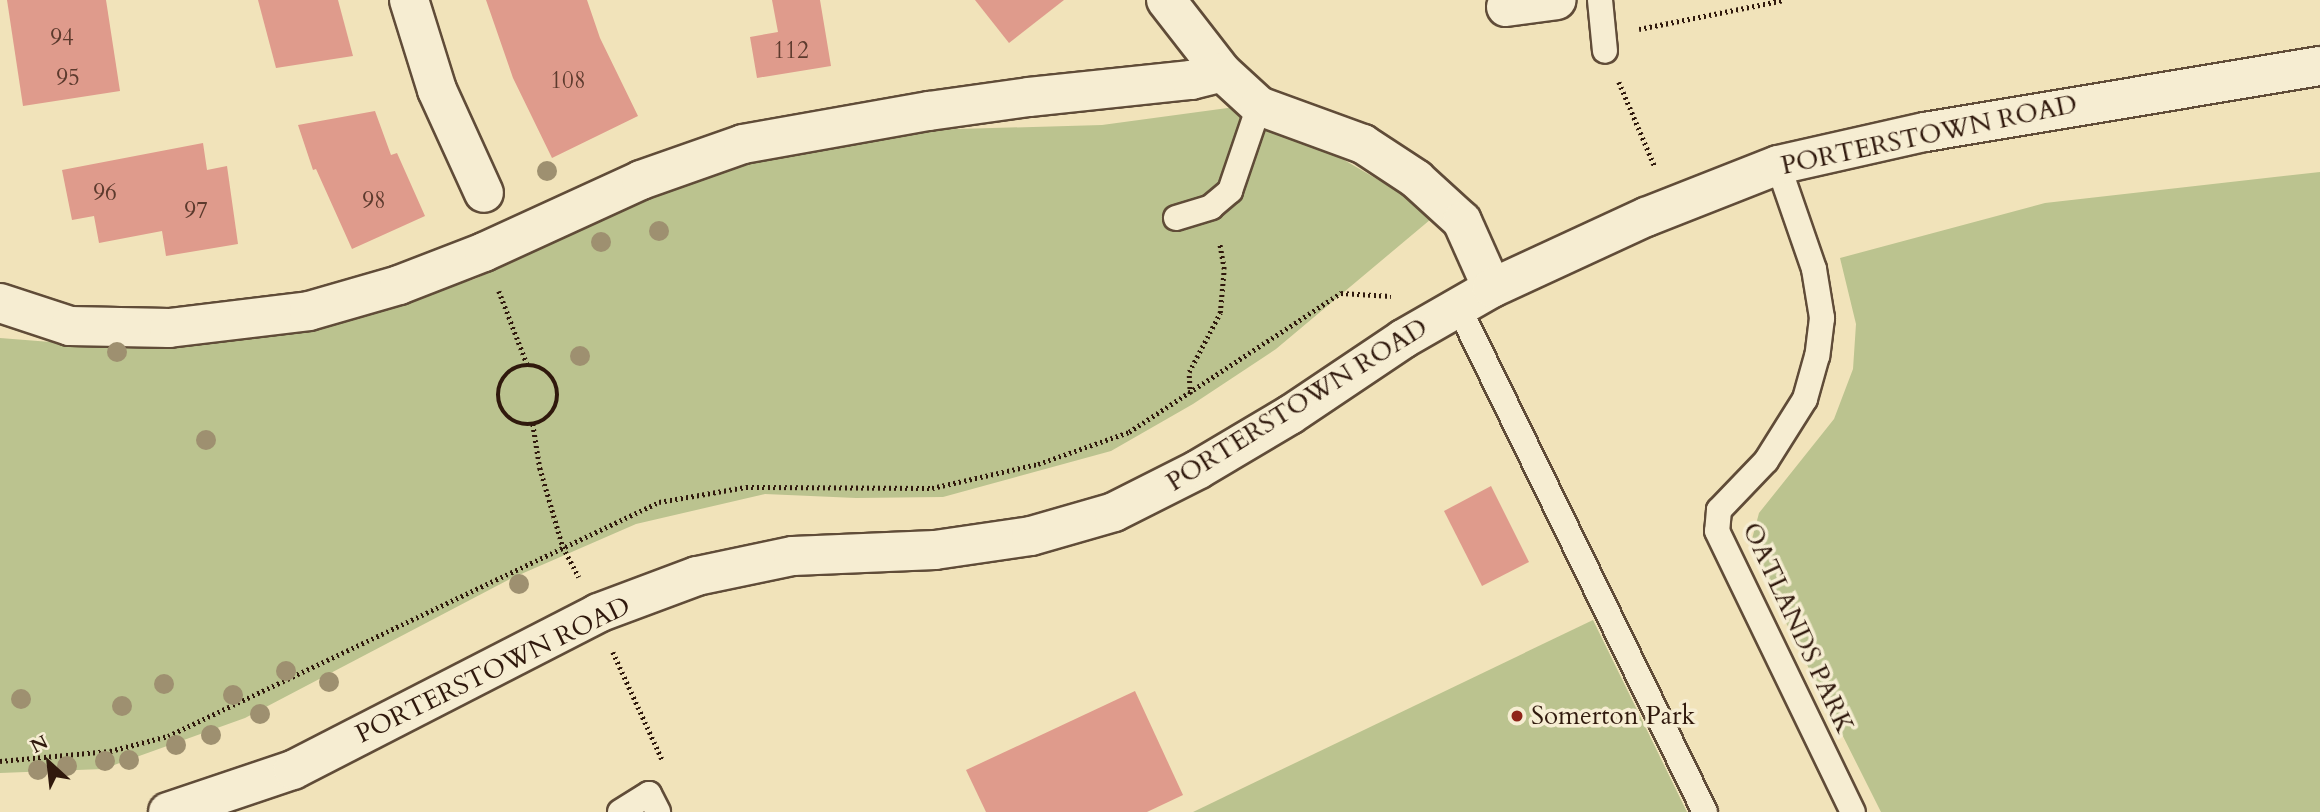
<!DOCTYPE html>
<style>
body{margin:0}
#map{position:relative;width:2320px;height:812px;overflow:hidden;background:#f1e3ba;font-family:Cardo,serif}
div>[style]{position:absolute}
.green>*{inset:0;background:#bbc38f}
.building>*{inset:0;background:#df9b8c}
.path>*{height:4.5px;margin-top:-2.25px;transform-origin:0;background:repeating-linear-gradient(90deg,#30190d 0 2px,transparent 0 5.5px)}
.path>.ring{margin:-2.25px;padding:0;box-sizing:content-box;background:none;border:4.5px solid #30190d;border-radius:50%}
.roads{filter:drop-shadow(2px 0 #604c38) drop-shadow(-2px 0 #604c38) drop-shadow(0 2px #604c38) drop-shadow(0 -2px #604c38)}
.lane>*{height:24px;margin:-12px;padding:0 12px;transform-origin:12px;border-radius:12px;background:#f6edd2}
.street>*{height:38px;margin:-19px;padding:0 19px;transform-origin:19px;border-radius:19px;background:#f6edd2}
.secondary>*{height:38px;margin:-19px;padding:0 19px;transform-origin:19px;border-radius:19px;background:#f6edd2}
.trees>*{width:20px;height:20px;margin:-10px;border-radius:50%;background:#9e9070}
.dots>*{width:19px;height:19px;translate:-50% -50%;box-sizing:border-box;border:4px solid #f6edd2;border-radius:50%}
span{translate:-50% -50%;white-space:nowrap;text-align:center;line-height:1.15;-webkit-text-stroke:7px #f6edd2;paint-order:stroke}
.number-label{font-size:23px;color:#5c3a2d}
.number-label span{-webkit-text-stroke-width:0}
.street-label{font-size:26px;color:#30190d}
.poi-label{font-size:26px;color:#30190d}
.left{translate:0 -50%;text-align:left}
.north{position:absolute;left:14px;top:728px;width:70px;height:70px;-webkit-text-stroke:5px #f6edd2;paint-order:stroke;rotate:333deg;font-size:19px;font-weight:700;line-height:28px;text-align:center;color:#30190d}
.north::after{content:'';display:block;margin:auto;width:24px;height:32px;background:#30190d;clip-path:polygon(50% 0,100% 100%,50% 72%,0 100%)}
</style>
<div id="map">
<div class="green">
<div style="clip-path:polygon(1235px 107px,1339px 157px,1437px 214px,1276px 349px,1193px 404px,1111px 451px,943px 497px,856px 498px,765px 494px,636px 524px,512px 578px,245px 718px,103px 769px,0 773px,0 338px,76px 344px,320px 326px,475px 279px,627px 207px,749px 158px,922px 130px,1102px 125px)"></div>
<div style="clip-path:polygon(2320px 172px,2320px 812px,1881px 812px,1758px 567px,1752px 539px,1759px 513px,1834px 419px,1853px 369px,1856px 324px,1840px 258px,2045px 203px)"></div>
<div style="clip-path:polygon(1593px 620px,1687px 812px,1193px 812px)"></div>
</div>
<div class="building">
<div style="clip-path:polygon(7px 0,106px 0,120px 91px,23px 106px)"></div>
<div style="clip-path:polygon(258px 0,338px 0,353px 56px,276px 68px)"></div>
<div style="clip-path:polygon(486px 0,587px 0,600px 38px,638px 116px,552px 158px,513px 78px)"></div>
<div style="clip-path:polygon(772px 0,820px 0,831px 66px,757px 78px,750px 37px,778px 32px)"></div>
<div style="clip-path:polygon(975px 0,1064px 0,1009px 43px)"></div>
<div style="clip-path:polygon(375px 111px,391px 155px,397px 153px,425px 216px,352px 249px,316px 169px,313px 170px,298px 125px)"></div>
<div style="clip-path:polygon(203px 143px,207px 170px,227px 166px,238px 244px,166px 256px,162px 231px,99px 243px,94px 216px,72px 220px,62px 170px)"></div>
<div style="clip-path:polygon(1491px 486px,1529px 562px,1482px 586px,1444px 511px)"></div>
<div style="clip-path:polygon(1135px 691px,1183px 795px,1147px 812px,986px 812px,966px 770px)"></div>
</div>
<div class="path">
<div style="left:1639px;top:29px;width:148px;rotate:-11.3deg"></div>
<div style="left:1619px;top:82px;width:92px;rotate:67deg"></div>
<div style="left:499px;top:291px;width:78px;rotate:69deg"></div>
<div class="ring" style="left:498px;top:365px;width:55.5px;height:55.5px"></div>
<div style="left:1190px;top:394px;width:22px;rotate:-93deg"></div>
<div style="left:1189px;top:372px;width:67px;rotate:-62.3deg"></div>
<div style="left:1220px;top:313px;width:44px;rotate:-84.8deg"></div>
<div style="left:1224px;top:269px;width:27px;rotate:-100deg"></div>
<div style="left:533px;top:424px;width:45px;rotate:81deg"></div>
<div style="left:540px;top:468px;width:82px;rotate:73.8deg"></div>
<div style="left:563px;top:547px;width:34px;rotate:62deg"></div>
<div style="left:613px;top:652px;width:120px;rotate:65.4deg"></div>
<div style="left:0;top:761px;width:110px;rotate:-5.2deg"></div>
<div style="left:110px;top:751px;width:60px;rotate:-14.5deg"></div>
<div style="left:168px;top:736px;width:544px;rotate:-25.48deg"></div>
<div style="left:659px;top:502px;width:88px;rotate:-9.8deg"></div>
<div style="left:746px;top:487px;width:186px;rotate:0.3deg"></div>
<div style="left:932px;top:488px;width:109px;rotate:-12.8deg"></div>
<div style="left:1038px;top:464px;width:96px;rotate:-19.4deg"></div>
<div style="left:1129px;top:432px;width:254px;rotate:-33.3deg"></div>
<div style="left:1341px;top:293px;width:50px;rotate:3.4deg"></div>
</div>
<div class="roads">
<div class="lane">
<div style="left:1600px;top:0;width:51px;rotate:84.4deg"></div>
<div style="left:1778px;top:165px;width:110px;rotate:70.9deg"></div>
<div style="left:1814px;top:269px;width:50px;rotate:80.7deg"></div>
<div style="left:1822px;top:318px;width:38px;rotate:97deg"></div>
<div style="left:1817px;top:356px;width:45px;rotate:105.6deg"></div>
<div style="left:1805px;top:399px;width:73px;rotate:122.2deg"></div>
<div style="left:1766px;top:461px;width:68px;rotate:133.8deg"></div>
<div style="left:1719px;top:510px;width:21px;rotate:95deg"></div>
<div style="left:1717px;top:531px;width:312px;rotate:64.2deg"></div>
<div style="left:1176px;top:218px;width:37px;rotate:-17deg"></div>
<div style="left:1211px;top:207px;width:25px;rotate:-40deg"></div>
<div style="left:1230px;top:191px;width:90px;rotate:-71.2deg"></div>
<div style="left:1458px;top:306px;width:563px;rotate:63.98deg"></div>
<div style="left:620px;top:812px;width:34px;rotate:-32deg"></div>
<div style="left:649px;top:794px;width:20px;rotate:63deg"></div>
</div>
<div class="street">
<div style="left:409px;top:0;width:94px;rotate:72.7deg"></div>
<div style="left:437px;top:90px;width:113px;rotate:65.5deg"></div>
<div style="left:1166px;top:0;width:91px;rotate:52.1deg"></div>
<div style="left:1222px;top:72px;width:50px;rotate:42.6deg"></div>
<div style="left:1259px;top:106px;width:111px;rotate:20.1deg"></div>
<div style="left:1363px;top:144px;width:64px;rotate:33.4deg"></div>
<div style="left:1416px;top:179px;width:62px;rotate:42.4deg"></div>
<div style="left:1462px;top:221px;width:73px;rotate:65.9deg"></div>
<div style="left:1506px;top:7px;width:51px;rotate:-7.8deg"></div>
<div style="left:0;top:303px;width:74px;rotate:18.2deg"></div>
<div style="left:70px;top:326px;width:99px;rotate:1.2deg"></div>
<div style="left:169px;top:328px;width:141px;rotate:-6.9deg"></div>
<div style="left:309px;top:311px;width:94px;rotate:-16.1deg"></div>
<div style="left:399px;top:285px;width:91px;rotate:-21.2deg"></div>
<div style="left:484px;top:252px;width:173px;rotate:-24.6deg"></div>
<div style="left:641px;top:180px;width:108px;rotate:-19.4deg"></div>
<div style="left:743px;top:144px;width:189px;rotate:-10.1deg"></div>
<div style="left:929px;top:111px;width:101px;rotate:-8deg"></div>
<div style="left:1029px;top:97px;width:163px;rotate:-6deg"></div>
<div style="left:1191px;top:80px;width:32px;rotate:-14deg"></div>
</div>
<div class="secondary">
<div style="left:168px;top:812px;width:132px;rotate:-18.6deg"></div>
<div style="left:293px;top:770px;width:343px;rotate:-27.2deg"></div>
<div style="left:598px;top:613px;width:106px;rotate:-20.5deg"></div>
<div style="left:697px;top:576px;width:98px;rotate:-11.8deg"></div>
<div style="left:793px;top:556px;width:142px;rotate:-2.4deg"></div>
<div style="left:935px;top:550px;width:97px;rotate:-8.3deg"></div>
<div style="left:1031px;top:536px;width:86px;rotate:-16.1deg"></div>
<div style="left:1114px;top:512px;width:95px;rotate:-26.8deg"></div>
<div style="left:1199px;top:469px;width:106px;rotate:-30.7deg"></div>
<div style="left:1290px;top:415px;width:136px;rotate:-33.9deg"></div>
<div style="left:1403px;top:339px;width:103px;rotate:-29.8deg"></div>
<div style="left:1492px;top:288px;width:170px;rotate:-24.8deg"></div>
<div style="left:1646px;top:217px;width:142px;rotate:-21.5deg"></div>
<div style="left:1778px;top:165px;width:151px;rotate:-12.7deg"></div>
<div style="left:1925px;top:132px;width:400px;rotate:-9.5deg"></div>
</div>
</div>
<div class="trees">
<div style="left:547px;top:171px"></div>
<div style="left:659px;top:231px"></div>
<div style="left:601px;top:242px"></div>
<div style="left:117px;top:352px"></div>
<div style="left:580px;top:356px"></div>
<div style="left:206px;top:440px"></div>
<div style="left:519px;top:584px"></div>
<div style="left:286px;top:671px"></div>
<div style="left:329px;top:682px"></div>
<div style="left:164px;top:684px"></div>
<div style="left:233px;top:695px"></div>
<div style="left:21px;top:699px"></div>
<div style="left:122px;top:706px"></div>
<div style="left:260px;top:714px"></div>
<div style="left:211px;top:735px"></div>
<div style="left:176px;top:745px"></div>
<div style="left:129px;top:760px"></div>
<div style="left:105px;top:761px"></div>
<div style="left:67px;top:766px"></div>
<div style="left:38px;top:770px"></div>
</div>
<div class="dots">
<div style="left:1517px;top:716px;background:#8f2418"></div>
</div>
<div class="number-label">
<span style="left:62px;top:38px">94</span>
<span style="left:791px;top:51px">112</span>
<span style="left:68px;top:78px">95</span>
<span style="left:568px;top:81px">108</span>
<span style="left:105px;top:193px">96</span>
<span style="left:374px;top:201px">98</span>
<span style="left:196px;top:211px">97</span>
</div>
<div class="street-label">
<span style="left:1929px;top:135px;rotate:-12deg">PORTERSTOWN ROAD</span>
<span style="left:1297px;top:405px;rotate:-32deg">PORTERSTOWN ROAD</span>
<span style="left:1798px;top:628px;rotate:65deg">OATLANDS PARK</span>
<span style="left:493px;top:670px;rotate:-26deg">PORTERSTOWN ROAD</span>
</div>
<div class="poi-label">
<span class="left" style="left:1531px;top:716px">Somerton Park</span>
</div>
<div class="north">N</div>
</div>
